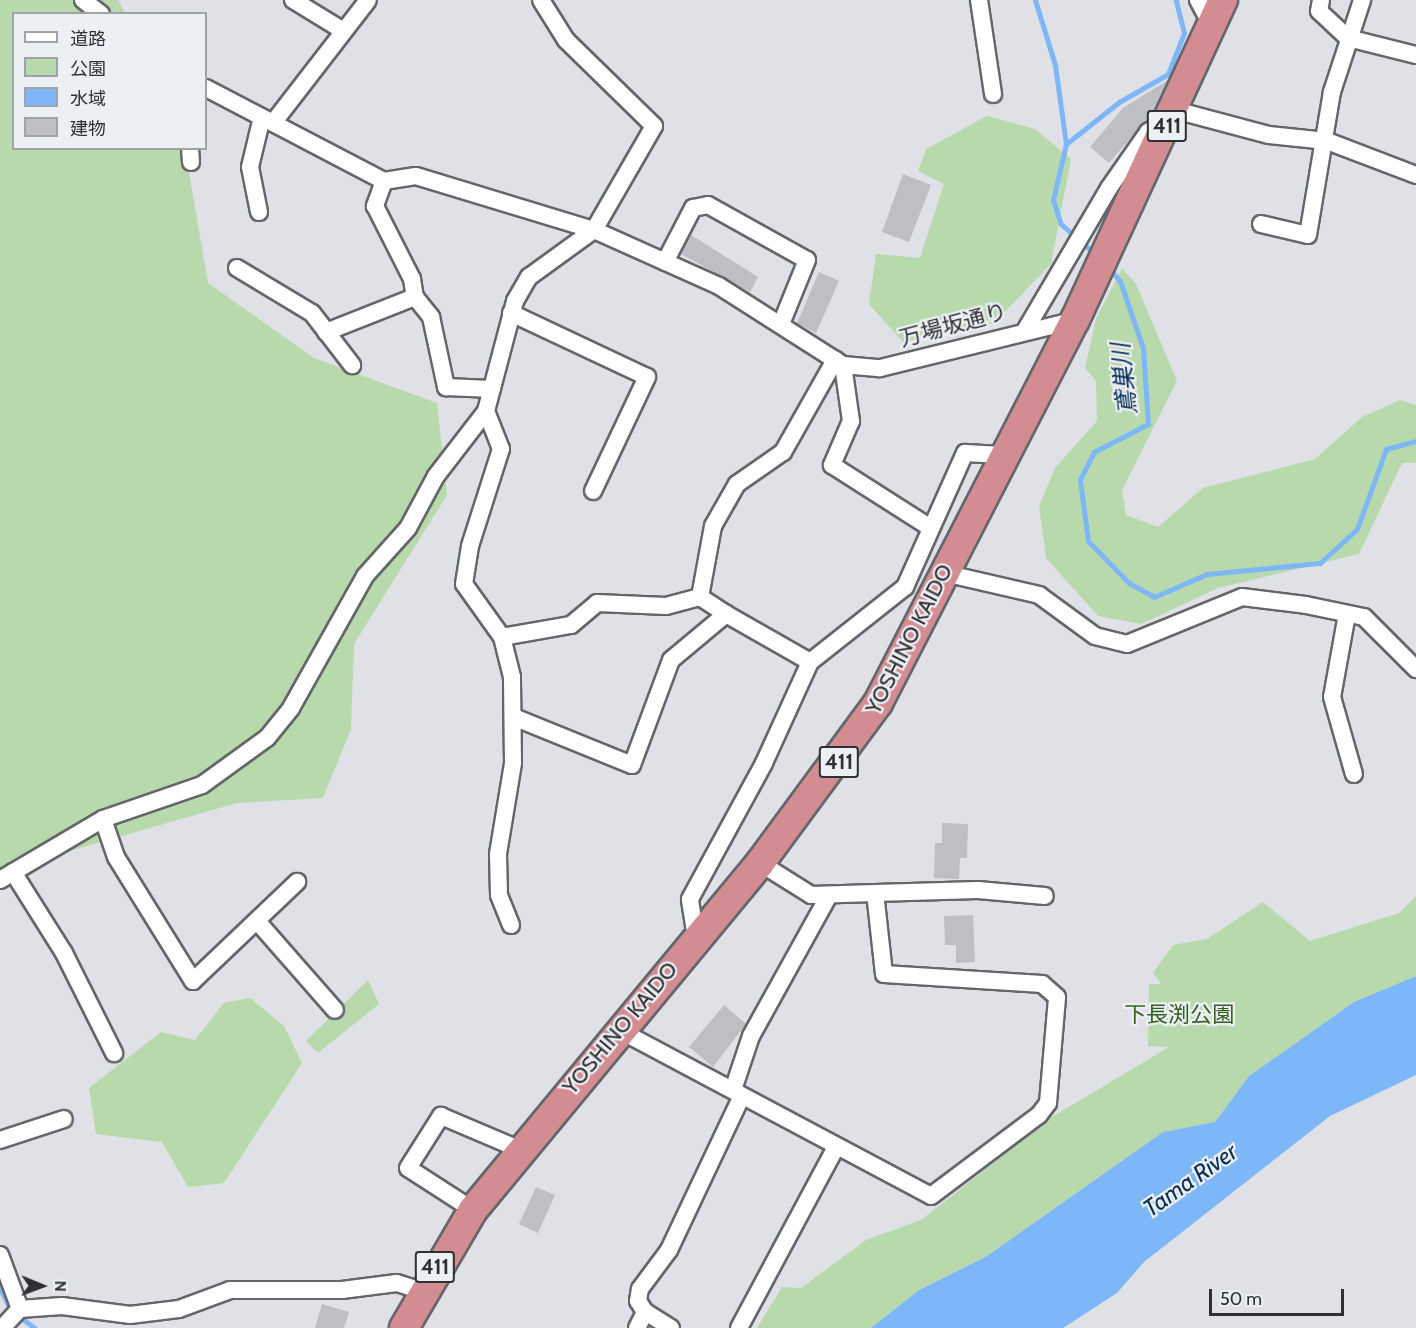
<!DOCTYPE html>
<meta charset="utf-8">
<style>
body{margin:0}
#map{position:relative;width:1416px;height:1328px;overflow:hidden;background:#dfe1e6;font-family:Cabin,"Noto Sans JP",sans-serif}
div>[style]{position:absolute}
.green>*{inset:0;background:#b8d9ac}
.water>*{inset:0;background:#7eb7f8}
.stream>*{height:5px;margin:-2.5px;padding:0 2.5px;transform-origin:2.5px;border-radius:2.5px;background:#7eb7f8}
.building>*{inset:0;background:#bdbfc4}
.roads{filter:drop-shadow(2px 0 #64666a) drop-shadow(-2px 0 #64666a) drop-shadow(0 2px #64666a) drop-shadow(0 -2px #64666a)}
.minor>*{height:16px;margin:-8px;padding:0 8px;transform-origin:8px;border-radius:8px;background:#fff}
.trunk>*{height:28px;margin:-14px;padding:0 14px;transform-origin:14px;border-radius:14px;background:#d28c92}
span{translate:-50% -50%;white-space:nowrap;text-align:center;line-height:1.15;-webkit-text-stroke:4.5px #eceff4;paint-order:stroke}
.shield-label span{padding:2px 4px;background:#eceff4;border:2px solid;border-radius:4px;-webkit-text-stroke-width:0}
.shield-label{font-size:21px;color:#2f3032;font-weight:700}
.street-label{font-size:22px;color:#2f3032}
.park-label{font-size:22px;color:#33621d}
.water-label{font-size:24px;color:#083159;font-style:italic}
.legend{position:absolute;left:12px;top:12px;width:195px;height:138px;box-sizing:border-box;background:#eceff4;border:2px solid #a0a3a6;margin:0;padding:8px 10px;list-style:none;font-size:18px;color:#2f3032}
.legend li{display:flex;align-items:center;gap:12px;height:30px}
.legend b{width:30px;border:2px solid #a0a3a6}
.north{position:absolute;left:12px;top:1256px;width:60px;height:60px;-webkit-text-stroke:4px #eceff4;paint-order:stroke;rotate:91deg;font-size:16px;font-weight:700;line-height:24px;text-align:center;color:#2f3032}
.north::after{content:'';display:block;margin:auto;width:21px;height:27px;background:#2f3032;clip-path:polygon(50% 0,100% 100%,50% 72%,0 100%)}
.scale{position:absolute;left:1209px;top:1289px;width:135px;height:27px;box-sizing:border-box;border:3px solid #2f3032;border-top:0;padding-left:8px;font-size:18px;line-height:21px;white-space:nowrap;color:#2f3032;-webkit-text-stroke:4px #eceff4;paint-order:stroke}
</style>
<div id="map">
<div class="green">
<div style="clip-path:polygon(0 0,118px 0,125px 13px,14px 14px,14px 148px,185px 149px,208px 283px,314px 358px,437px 403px,447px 495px,354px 644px,351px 729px,323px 798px,237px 803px,0 871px)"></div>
<div style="clip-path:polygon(987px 116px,1035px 129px,1071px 159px,1051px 264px,994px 323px,903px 342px,869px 304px,876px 254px,920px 258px,944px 184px,918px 171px,926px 149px)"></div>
<div style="clip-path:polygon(1122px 268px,1136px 284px,1177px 381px,1122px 490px,1126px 515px,1158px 527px,1203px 488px,1315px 459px,1362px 417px,1400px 400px,1416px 405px,1416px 463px,1402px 463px,1359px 554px,1218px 588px,1141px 624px,1098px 616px,1046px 558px,1039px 506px,1055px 468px,1097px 421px,1096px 381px,1085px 368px,1096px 319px)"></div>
<div style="clip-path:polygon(1416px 896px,1416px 976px,1354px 1002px,1249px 1076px,1215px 1122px,1163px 1132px,987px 1256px,919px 1290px,871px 1328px,757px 1328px,782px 1287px,801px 1288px,866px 1240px,921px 1220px,1052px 1117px,1169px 1047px,1148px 1046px,1149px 984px,1161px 984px,1153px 973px,1173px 945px,1207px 939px,1263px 902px,1310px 941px,1399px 913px)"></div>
<div style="clip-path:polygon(368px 980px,379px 1004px,318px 1053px,306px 1041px)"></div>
<div style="clip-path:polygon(250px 998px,284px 1026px,302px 1063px,224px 1183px,188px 1187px,162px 1142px,96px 1134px,89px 1088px,161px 1032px,195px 1040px,224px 1003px)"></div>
</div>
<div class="water">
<div style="clip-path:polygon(1416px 976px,1416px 1075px,1330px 1116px,1144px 1262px,1117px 1293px,1063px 1328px,871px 1328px,919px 1290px,987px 1256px,1163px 1132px,1215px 1122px,1249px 1076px,1354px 1002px)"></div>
</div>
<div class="stream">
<div style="left:1035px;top:0;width:68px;rotate:72.9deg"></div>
<div style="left:1055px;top:65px;width:80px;rotate:82.1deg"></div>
<div style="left:1066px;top:144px;width:57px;rotate:103.1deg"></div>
<div style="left:1053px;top:200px;width:25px;rotate:72deg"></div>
<div style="left:1061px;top:224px;width:47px;rotate:41.5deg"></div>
<div style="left:1066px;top:144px;width:68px;rotate:-38.4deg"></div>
<div style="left:1119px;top:102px;width:56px;rotate:-29.7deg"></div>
<div style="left:1168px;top:74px;width:44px;rotate:-68.7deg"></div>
<div style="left:1184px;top:33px;width:34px;rotate:-104deg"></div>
<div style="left:1109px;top:268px;width:17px;rotate:50deg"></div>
<div style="left:1120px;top:281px;width:71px;rotate:71.1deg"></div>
<div style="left:1143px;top:348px;width:76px;rotate:86.2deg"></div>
<div style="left:1148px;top:424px;width:61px;rotate:152.6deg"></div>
<div style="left:1094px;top:452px;width:31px;rotate:117deg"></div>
<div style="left:1080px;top:480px;width:62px;rotate:82.5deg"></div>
<div style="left:1088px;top:541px;width:59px;rotate:45.7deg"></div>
<div style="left:1129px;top:583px;width:29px;rotate:29deg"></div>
<div style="left:1154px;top:597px;width:58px;rotate:-23.5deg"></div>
<div style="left:1207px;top:574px;width:114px;rotate:-5.6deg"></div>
<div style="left:1320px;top:563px;width:50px;rotate:-42.6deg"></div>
<div style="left:1357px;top:529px;width:85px;rotate:-70.1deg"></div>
<div style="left:1386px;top:449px;width:31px;rotate:-15deg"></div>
<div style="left:0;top:1288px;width:23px;rotate:65deg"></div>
<div style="left:10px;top:1309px;width:31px;rotate:38deg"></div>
</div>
<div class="building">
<div style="clip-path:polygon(1168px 80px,1154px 111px,1109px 163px,1090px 147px,1123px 108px)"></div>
<div style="clip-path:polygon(903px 174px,931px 185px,909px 242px,882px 232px)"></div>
<div style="clip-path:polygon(691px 235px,758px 277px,750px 292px,681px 254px)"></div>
<div style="clip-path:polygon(819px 272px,839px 281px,816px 333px,797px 323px)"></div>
<div style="clip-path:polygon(942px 823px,968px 824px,967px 858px,960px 858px,959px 879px,934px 878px,935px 843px,942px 843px)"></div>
<div style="clip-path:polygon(973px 915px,975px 962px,956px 963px,956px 945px,945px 945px,944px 916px)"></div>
<div style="clip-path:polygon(724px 1005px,746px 1024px,713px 1067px,689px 1047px)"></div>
<div style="clip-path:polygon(536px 1187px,555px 1195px,538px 1233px,519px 1224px)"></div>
<div style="clip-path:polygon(322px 1304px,349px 1312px,344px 1328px,315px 1328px)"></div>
</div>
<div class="roads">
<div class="minor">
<div style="left:83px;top:0;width:23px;rotate:38deg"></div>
<div style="left:293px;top:0;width:57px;rotate:31.5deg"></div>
<div style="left:979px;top:0;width:95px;rotate:81.5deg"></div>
<div style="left:1198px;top:0;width:30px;rotate:62deg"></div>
<div style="left:1321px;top:0;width:11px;rotate:100deg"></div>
<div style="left:1319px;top:11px;width:40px;rotate:43deg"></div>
<div style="left:1348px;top:38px;width:70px;rotate:14deg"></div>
<div style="left:206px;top:88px;width:201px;rotate:27.6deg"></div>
<div style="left:384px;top:181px;width:32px;rotate:-9deg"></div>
<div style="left:416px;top:176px;width:186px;rotate:16.9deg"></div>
<div style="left:594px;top:230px;width:137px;rotate:24.1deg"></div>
<div style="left:719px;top:286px;width:147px;rotate:32.5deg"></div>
<div style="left:843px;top:365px;width:57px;rotate:81.9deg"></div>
<div style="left:851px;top:421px;width:48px;rotate:113.4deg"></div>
<div style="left:832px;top:465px;width:117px;rotate:32.5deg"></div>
<div style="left:1175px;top:110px;width:97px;rotate:14.9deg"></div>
<div style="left:1269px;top:135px;width:58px;rotate:5.9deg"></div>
<div style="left:1327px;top:141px;width:95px;rotate:20.9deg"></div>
<div style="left:273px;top:123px;width:155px;rotate:-52.3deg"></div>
<div style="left:190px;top:148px;width:14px;rotate:86deg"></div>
<div style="left:384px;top:181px;width:27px;rotate:110deg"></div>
<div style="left:375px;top:206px;width:82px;rotate:63.1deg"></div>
<div style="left:412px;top:279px;width:18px;rotate:81deg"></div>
<div style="left:415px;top:297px;width:26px;rotate:51deg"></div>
<div style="left:431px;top:317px;width:72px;rotate:77.9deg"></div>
<div style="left:446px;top:387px;width:46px;rotate:2.5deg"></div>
<div style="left:259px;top:212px;width:46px;rotate:-101.3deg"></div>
<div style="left:250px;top:167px;width:51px;rotate:-76.5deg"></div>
<div style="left:1261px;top:224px;width:48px;rotate:13.2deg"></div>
<div style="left:1308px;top:235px;width:145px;rotate:-80.5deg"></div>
<div style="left:1332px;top:92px;width:97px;rotate:-71.9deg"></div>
<div style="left:665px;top:262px;width:61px;rotate:-62.6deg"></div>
<div style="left:693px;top:208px;width:15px;rotate:-11deg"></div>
<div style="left:708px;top:205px;width:113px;rotate:29.1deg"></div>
<div style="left:807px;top:260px;width:69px;rotate:112.1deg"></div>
<div style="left:237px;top:268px;width:87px;rotate:31deg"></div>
<div style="left:312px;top:313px;width:66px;rotate:52.4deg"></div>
<div style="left:511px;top:313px;width:150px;rotate:25.2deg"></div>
<div style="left:647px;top:377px;width:126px;rotate:115.3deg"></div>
<div style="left:1026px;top:329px;width:164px;rotate:-59.5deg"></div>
<div style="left:1109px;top:188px;width:68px;rotate:-55.1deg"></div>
<div style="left:1148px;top:132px;width:14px;rotate:-30deg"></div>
<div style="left:326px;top:332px;width:96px;rotate:-21.5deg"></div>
<div style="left:843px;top:365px;width:37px;rotate:5deg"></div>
<div style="left:880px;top:368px;width:201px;rotate:-13.8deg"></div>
<div style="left:944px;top:573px;width:98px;rotate:13deg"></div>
<div style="left:1039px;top:595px;width:69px;rotate:36.2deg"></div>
<div style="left:1095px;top:636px;width:33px;rotate:14deg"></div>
<div style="left:1127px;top:644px;width:124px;rotate:-22.2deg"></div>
<div style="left:1242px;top:597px;width:64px;rotate:7.1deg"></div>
<div style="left:1306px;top:605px;width:59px;rotate:11.7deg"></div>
<div style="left:1364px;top:617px;width:74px;rotate:45deg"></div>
<div style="left:700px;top:597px;width:72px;rotate:-79.6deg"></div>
<div style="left:713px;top:526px;width:48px;rotate:-60.3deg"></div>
<div style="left:737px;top:484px;width:56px;rotate:-34.8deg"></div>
<div style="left:783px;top:452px;width:106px;rotate:-60.5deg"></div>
<div style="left:1347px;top:614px;width:84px;rotate:100.2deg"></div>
<div style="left:1332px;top:697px;width:80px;rotate:74.1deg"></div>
<div style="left:502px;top:637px;width:70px;rotate:-9.9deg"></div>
<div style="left:571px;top:625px;width:34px;rotate:-40deg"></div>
<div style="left:597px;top:603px;width:69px;rotate:2.5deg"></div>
<div style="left:666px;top:606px;width:35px;rotate:-15deg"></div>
<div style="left:700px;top:597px;width:31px;rotate:33deg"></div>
<div style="left:516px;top:718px;width:125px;rotate:22.1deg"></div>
<div style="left:632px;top:765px;width:112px;rotate:-69.6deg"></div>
<div style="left:671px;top:660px;width:72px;rotate:-39.9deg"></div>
<div style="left:726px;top:614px;width:97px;rotate:29.7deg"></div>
<div style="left:103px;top:819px;width:40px;rotate:71.1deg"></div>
<div style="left:116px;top:857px;width:146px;rotate:58.2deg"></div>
<div style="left:193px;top:981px;width:144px;rotate:-43.6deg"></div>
<div style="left:13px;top:872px;width:96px;rotate:57.8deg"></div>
<div style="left:64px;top:953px;width:112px;rotate:63.4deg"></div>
<div style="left:0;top:880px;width:120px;rotate:-30.6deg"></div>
<div style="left:103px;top:819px;width:105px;rotate:-19deg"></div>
<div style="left:202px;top:785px;width:80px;rotate:-35.9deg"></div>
<div style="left:267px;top:738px;width:38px;rotate:-51deg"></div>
<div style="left:291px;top:708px;width:151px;rotate:-60.7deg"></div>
<div style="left:365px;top:576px;width:64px;rotate:-48.1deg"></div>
<div style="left:408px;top:528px;width:59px;rotate:-61.7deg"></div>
<div style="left:436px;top:476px;width:82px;rotate:-52.4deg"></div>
<div style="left:875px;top:893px;width:103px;rotate:-1.7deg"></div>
<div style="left:978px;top:890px;width:67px;rotate:5.1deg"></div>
<div style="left:257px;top:921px;width:118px;rotate:48.8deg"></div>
<div style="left:511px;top:925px;width:32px;rotate:-112deg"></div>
<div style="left:499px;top:895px;width:41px;rotate:-91.4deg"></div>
<div style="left:498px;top:854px;width:92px;rotate:-80.6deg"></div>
<div style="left:513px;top:763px;width:86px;rotate:-90.7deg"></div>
<div style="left:512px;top:677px;width:41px;rotate:-104deg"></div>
<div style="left:502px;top:637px;width:65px;rotate:-125.6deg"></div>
<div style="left:464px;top:584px;width:38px;rotate:-81deg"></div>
<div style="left:470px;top:546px;width:102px;rotate:-72.3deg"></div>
<div style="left:501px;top:449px;width:41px;rotate:-111.5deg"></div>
<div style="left:486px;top:411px;width:114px;rotate:-75.2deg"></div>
<div style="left:515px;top:301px;width:28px;rotate:-60deg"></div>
<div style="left:529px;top:277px;width:80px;rotate:-35.9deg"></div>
<div style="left:594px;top:230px;width:120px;rotate:-60deg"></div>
<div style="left:654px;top:126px;width:123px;rotate:-135.7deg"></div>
<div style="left:566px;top:40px;width:47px;rotate:-122deg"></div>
<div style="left:696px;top:938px;width:39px;rotate:-99deg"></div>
<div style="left:690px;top:899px;width:155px;rotate:-61.4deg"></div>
<div style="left:764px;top:763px;width:111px;rotate:-65.5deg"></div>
<div style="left:810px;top:662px;width:121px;rotate:-38.3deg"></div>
<div style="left:905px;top:587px;width:147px;rotate:-65.9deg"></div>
<div style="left:965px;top:453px;width:38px;rotate:3deg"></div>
<div style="left:619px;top:1030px;width:353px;rotate:28deg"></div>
<div style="left:931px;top:1196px;width:135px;rotate:-36.9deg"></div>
<div style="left:1039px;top:1115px;width:15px;rotate:-53deg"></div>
<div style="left:1048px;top:1103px;width:106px;rotate:-85.1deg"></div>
<div style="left:1057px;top:997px;width:20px;rotate:-139deg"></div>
<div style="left:1042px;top:984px;width:158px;rotate:-176.4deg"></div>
<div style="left:884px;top:974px;width:81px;rotate:-96.3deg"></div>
<div style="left:875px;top:893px;width:64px;rotate:178.2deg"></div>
<div style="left:811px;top:895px;width:60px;rotate:-147.9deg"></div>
<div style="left:733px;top:1090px;width:57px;rotate:-71.6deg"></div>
<div style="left:751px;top:1036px;width:157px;rotate:-61deg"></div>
<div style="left:0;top:1140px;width:67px;rotate:-18.2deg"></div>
<div style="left:473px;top:1210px;width:77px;rotate:-147.1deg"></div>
<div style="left:408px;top:1168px;width:62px;rotate:-57.6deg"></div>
<div style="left:441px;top:1116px;width:87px;rotate:23deg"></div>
<div style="left:0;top:1255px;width:58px;rotate:69.7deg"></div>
<div style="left:2px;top:1328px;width:26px;rotate:-47deg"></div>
<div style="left:20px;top:1309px;width:42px;rotate:-4.1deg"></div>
<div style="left:62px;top:1306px;width:69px;rotate:7.5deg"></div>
<div style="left:130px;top:1315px;width:49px;rotate:-7deg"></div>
<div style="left:179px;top:1309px;width:54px;rotate:-20.4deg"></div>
<div style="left:230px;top:1290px;width:112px"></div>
<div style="left:342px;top:1290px;width:55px;rotate:-7.3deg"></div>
<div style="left:397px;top:1283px;width:25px;rotate:18deg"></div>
<div style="left:637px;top:1328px;width:18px;rotate:-63deg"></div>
<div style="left:671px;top:1328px;width:31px;rotate:-148deg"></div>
<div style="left:645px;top:1312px;width:13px;rotate:-122deg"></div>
<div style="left:638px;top:1301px;width:12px;rotate:-81deg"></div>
<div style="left:640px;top:1289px;width:49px;rotate:-53.4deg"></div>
<div style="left:669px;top:1250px;width:168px;rotate:-64.7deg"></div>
<div style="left:739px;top:1328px;width:203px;rotate:-61.8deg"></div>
</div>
<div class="trunk">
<div style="left:404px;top:1328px;width:137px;rotate:-59.7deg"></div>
<div style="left:473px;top:1210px;width:450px;rotate:-50.4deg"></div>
<div style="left:760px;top:863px;width:199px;rotate:-53.6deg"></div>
<div style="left:878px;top:703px;width:431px;rotate:-62.8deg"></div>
<div style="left:1075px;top:320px;width:353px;rotate:-65.2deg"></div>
</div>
</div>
<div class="shield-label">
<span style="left:1167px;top:126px">411</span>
<span style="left:839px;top:762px">411</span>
<span style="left:435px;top:1267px">411</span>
</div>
<div class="street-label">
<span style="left:953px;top:325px;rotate:-15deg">万場坂通り</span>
<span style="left:909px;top:639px;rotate:-63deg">YOSHINO KAIDO</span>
<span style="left:620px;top:1028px;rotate:-50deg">YOSHINO KAIDO</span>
</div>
<div class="park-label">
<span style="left:1179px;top:1015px">下長渕公園</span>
</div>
<div class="water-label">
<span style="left:1124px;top:379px;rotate:-96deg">鳶巣川</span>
<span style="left:1190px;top:1180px;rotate:-35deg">Tama River</span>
</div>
<ul class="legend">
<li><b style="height:8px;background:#fff"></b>道路</li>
<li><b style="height:16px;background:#b8d9ac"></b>公園</li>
<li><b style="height:16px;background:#7eb7f8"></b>水域</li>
<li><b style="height:16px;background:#bdbfc4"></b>建物</li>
</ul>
<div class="north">N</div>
<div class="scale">50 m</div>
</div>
